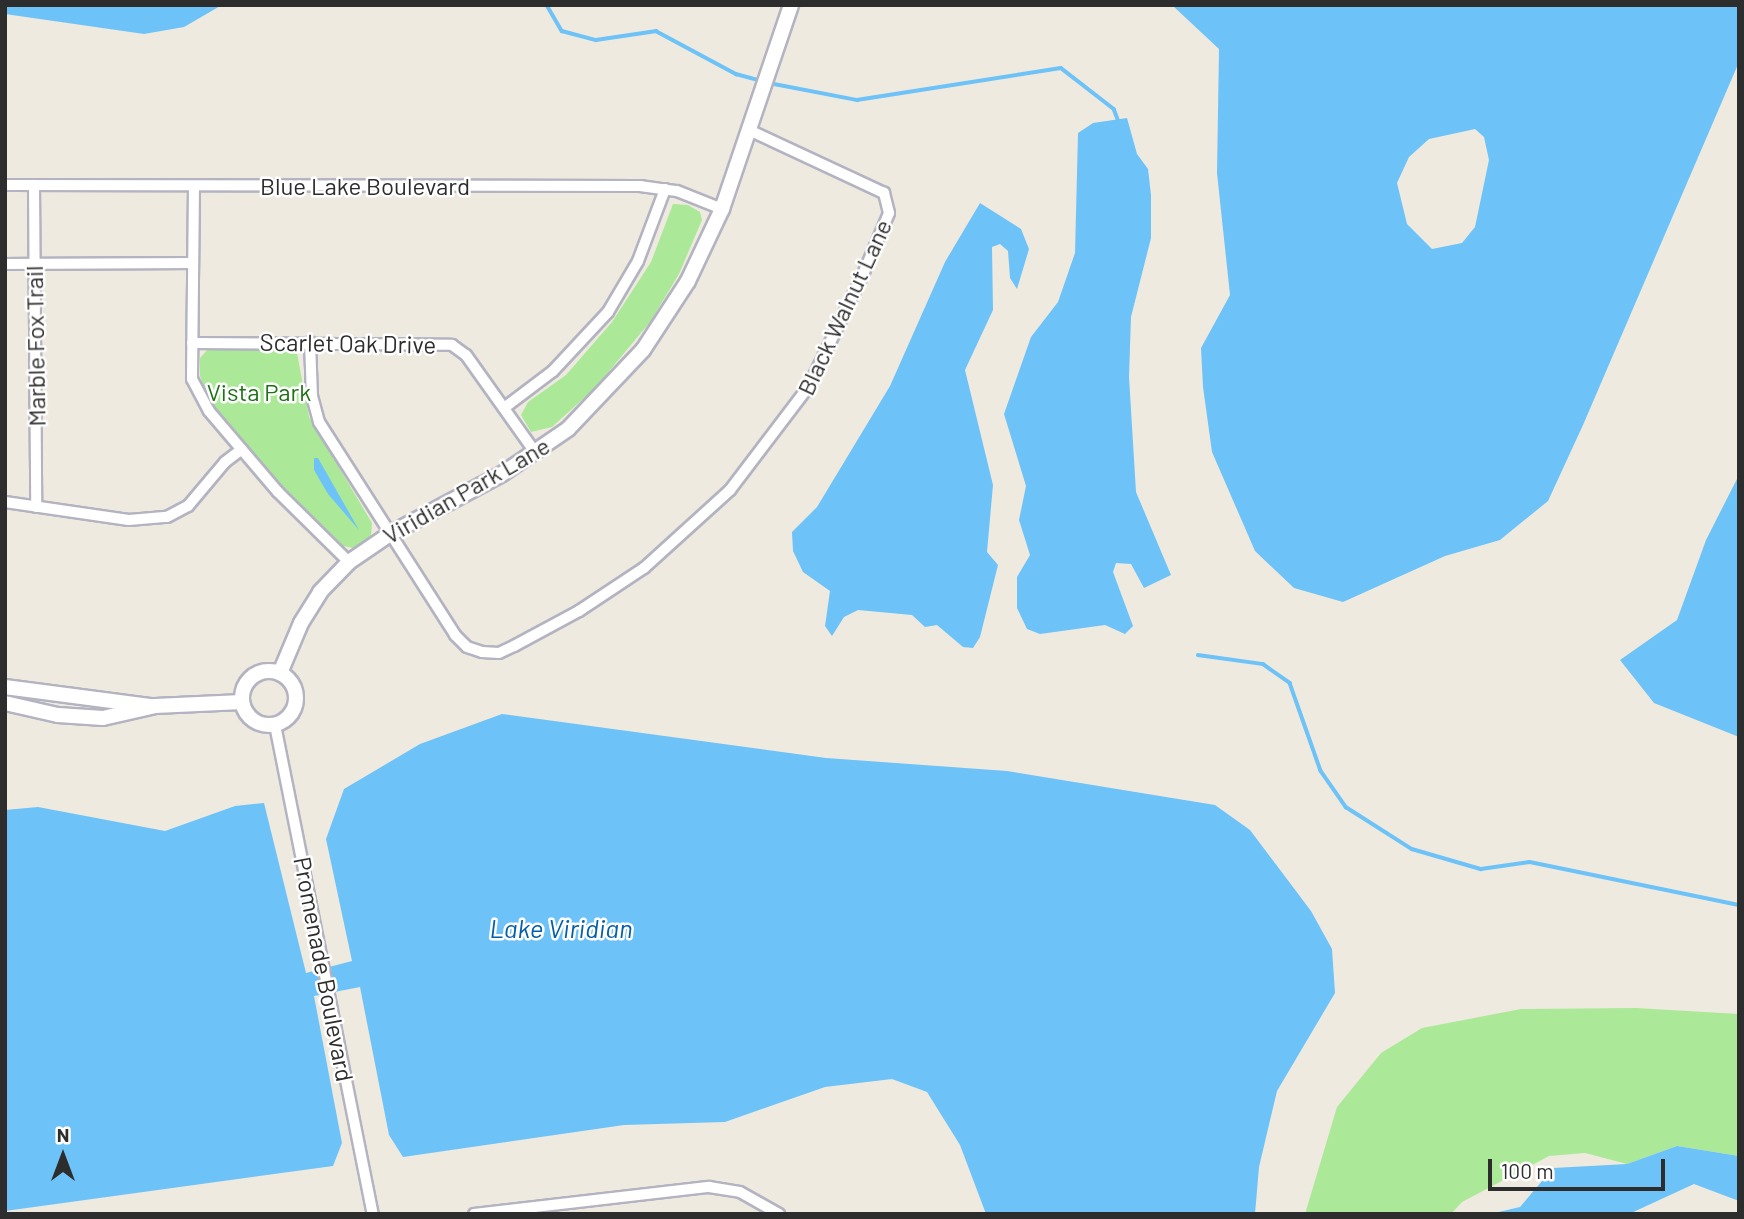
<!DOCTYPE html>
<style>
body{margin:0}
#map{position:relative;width:1744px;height:1219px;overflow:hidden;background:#efeadf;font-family:Barlow,sans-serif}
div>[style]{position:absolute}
.green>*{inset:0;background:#abe999}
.water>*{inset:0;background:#6dc2f7}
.stream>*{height:3.5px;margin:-1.75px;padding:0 1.75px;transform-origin:1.75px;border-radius:1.75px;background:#6dc2f7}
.roads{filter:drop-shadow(2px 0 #b3b3c1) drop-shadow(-2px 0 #b3b3c1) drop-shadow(0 2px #b3b3c1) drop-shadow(0 -2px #b3b3c1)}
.minor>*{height:10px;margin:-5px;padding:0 5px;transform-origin:5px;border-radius:5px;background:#fff}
.tertiary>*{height:14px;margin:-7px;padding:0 7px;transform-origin:7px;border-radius:7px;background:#fff}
.tertiary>.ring{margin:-7px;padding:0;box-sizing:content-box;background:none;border:14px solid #fff;border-radius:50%}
span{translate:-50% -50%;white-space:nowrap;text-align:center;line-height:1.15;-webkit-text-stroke:5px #fff;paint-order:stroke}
.street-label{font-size:24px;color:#2d2d2d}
.park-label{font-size:24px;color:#1f7116}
.water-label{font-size:26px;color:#055ea9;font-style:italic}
.frame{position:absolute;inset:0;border:7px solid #2d2d2d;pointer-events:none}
.north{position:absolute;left:28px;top:1121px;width:70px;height:70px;-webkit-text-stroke:5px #fff;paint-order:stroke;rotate:0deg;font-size:19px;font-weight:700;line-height:28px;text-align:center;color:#2d2d2d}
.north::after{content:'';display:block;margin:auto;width:24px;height:32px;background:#2d2d2d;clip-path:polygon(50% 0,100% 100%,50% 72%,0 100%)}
.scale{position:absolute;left:1488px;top:1159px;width:177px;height:32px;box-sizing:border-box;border:4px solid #2d2d2d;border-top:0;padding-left:9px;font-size:21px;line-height:24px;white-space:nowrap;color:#2d2d2d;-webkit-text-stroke:5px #fff;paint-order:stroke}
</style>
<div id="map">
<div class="green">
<div style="clip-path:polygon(673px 204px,688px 205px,700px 212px,702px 220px,679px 274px,650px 322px,595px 388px,552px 427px,531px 432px,521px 415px,528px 402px,566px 375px,612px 322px,651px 262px)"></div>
<div style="clip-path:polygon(278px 346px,297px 353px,309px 417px,372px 523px,371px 536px,353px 548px,338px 545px,232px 432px,211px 405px,200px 376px,200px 358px,209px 348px)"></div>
<div style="clip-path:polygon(1636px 1008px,1739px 1014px,1739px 1156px,1677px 1146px,1627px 1164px,1585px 1153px,1549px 1156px,1462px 1202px,1451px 1214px,1305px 1214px,1337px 1107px,1381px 1053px,1422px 1028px,1521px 1009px)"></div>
</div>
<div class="water">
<div style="clip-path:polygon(5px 5px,222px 5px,184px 27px,144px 34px,5px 14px)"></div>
<div style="clip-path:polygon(evenodd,1172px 5px,1739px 5px,1739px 62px,1583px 425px,1548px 501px,1500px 540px,1445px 556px,1343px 602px,1294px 588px,1255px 551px,1212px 452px,1203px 387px,1201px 348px,1230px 295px,1217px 173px,1219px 49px,1172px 5px,1475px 129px,1484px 137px,1489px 160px,1475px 227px,1462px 243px,1432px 249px,1407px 224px,1397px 183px,1409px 157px,1429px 139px,1475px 129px)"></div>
<div style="clip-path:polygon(1127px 118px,1137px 154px,1148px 169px,1151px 195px,1151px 238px,1131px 317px,1129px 377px,1136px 492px,1171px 575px,1144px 588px,1131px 564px,1116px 563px,1113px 572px,1133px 626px,1125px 634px,1105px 625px,1040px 634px,1027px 629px,1017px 608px,1017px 577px,1030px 555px,1019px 520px,1026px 486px,1004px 414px,1031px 337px,1058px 302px,1075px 253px,1078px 133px,1093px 123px)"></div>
<div style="clip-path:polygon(980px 203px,1021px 229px,1029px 249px,1017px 289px,1010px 278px,1008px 251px,1000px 244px,992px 247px,993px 310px,965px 370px,993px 485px,987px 552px,998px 565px,980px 637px,973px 648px,963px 647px,937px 625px,925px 627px,912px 615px,858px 610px,844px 617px,832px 636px,825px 626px,830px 591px,803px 572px,793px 551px,792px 532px,817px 507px,890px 386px,945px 262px)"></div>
<div style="clip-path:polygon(314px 458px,318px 458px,359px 530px,328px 494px,314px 470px)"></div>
<div style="clip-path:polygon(1739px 475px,1739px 737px,1654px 703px,1620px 660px,1677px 620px,1706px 540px)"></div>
<div style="clip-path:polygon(502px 714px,826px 758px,1007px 771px,1215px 805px,1250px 830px,1311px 911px,1332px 949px,1335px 993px,1277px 1091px,1259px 1167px,1255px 1214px,986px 1214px,960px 1145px,927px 1092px,892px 1079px,825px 1087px,725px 1122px,624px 1125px,403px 1157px,389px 1135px,360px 987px,314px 996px,342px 1143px,333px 1166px,5px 1211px,5px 810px,38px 807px,165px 831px,235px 806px,264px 803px,306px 973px,352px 961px,326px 839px,344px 789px,420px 744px)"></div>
<div style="clip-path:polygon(1677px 1146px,1739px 1156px,1739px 1201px,1694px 1184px,1629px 1214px,1490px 1214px,1520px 1207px,1553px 1168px,1627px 1164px)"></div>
</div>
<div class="stream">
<div style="left:547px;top:5px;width:30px;rotate:60deg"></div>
<div style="left:562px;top:31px;width:35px;rotate:15deg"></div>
<div style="left:596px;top:40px;width:61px;rotate:-8.5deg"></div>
<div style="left:656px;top:31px;width:91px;rotate:28.3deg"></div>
<div style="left:736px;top:74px;width:27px;rotate:15deg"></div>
<div style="left:769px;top:83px;width:90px;rotate:10.9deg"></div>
<div style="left:857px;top:100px;width:206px;rotate:-8.9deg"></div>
<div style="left:1061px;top:68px;width:67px;rotate:37.7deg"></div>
<div style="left:1114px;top:109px;width:14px;rotate:69deg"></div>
<div style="left:1198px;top:655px;width:66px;rotate:7.9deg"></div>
<div style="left:1263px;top:664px;width:33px;rotate:35deg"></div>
<div style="left:1290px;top:683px;width:93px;rotate:70.6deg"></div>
<div style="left:1321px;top:771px;width:44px;rotate:55.2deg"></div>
<div style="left:1346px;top:807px;width:78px;rotate:32.5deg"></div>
<div style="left:1412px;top:849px;width:72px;rotate:16.2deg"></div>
<div style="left:1481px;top:869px;width:49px;rotate:-8.1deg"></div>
<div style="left:1530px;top:862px;width:213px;rotate:11.6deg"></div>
</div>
<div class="roads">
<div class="minor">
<div style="left:5px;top:185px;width:635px;rotate:0.09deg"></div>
<div style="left:640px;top:186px;width:37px;rotate:8deg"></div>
<div style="left:677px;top:191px;width:48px;rotate:21.8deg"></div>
<div style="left:34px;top:185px;width:322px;rotate:89.6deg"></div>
<div style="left:194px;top:186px;width:193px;rotate:90.6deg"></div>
<div style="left:192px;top:379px;width:36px;rotate:62deg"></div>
<div style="left:209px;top:411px;width:106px;rotate:49.6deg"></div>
<div style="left:278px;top:492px;width:100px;rotate:44.6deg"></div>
<div style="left:5px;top:264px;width:188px;rotate:-0.3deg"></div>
<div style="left:310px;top:342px;width:54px;rotate:87.9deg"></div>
<div style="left:312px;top:396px;width:27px;rotate:75deg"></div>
<div style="left:319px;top:422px;width:253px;rotate:57.4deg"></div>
<div style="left:455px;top:635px;width:17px;rotate:45deg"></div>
<div style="left:467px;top:647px;width:16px;rotate:18deg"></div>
<div style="left:482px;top:652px;width:17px;rotate:3deg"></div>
<div style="left:499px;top:653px;width:17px;rotate:-25deg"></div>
<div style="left:514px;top:646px;width:74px;rotate:-28.3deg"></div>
<div style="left:579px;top:611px;width:78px;rotate:-33.5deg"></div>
<div style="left:644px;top:568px;width:116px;rotate:-42.2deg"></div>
<div style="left:730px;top:490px;width:131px;rotate:-52.8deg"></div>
<div style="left:809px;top:386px;width:127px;rotate:-64.2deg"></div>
<div style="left:864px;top:272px;width:64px;rotate:-67deg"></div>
<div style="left:889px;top:213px;width:21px;rotate:-104deg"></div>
<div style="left:884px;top:193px;width:147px;rotate:-155deg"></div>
<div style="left:192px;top:343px;width:260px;rotate:0.4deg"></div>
<div style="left:452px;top:345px;width:17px;rotate:36deg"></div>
<div style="left:466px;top:355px;width:119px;rotate:54.6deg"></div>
<div style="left:504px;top:408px;width:61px;rotate:-37.1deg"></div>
<div style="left:553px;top:371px;width:81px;rotate:-47deg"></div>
<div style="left:608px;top:312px;width:59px;rotate:-59.5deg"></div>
<div style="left:638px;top:261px;width:77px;rotate:-69.4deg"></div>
<div style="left:5px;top:502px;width:125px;rotate:8.3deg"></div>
<div style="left:129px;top:520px;width:38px;rotate:-5deg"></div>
<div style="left:167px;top:517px;width:24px;rotate:-28deg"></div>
<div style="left:188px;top:506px;width:57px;rotate:-49.9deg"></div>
<div style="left:225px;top:462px;width:21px;rotate:-37deg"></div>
<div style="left:275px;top:725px;width:499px;rotate:78.7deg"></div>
<div style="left:474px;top:1214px;width:237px;rotate:-6.6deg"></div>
<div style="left:709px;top:1187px;width:31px;rotate:9deg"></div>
<div style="left:740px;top:1192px;width:45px;rotate:29.4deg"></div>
</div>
<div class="tertiary">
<div class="ring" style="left:242px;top:671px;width:40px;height:40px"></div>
<div style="left:280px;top:673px;width:54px;rotate:-67.2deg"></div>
<div style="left:301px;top:623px;width:36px;rotate:-58deg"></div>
<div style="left:320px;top:592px;width:42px;rotate:-46deg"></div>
<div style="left:349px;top:562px;width:50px;rotate:-34.3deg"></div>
<div style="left:390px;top:534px;width:127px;rotate:-28.2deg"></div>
<div style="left:502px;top:474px;width:80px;rotate:-34.3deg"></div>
<div style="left:568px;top:429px;width:109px;rotate:-46.5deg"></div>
<div style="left:643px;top:350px;width:82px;rotate:-56.9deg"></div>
<div style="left:688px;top:281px;width:80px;rotate:-64.7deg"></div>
<div style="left:722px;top:209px;width:215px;rotate:-71.3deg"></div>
<div style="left:5px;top:687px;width:146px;rotate:7.5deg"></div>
<div style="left:5px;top:703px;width:54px;rotate:12.8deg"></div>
<div style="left:58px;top:715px;width:45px;rotate:3.8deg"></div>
<div style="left:103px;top:718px;width:53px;rotate:-13deg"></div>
<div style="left:155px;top:706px;width:87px;rotate:-2.6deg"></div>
</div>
</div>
<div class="street-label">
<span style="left:365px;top:186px">Blue Lake Boulevard</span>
<span style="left:844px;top:307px;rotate:-65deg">Black Walnut Lane</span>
<span style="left:348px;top:343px;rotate:1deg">Scarlet Oak Drive</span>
<span style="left:35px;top:346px;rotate:-91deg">Marble Fox Trail</span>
<span style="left:466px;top:490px;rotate:-30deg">Viridian Park Lane</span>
<span style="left:324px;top:969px;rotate:79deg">Promenade Boulevard</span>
</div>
<div class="park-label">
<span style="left:259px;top:392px">Vista Park</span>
</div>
<div class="water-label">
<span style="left:561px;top:928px">Lake Viridian</span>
</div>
<div class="frame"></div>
<div class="north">N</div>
<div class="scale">100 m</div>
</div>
